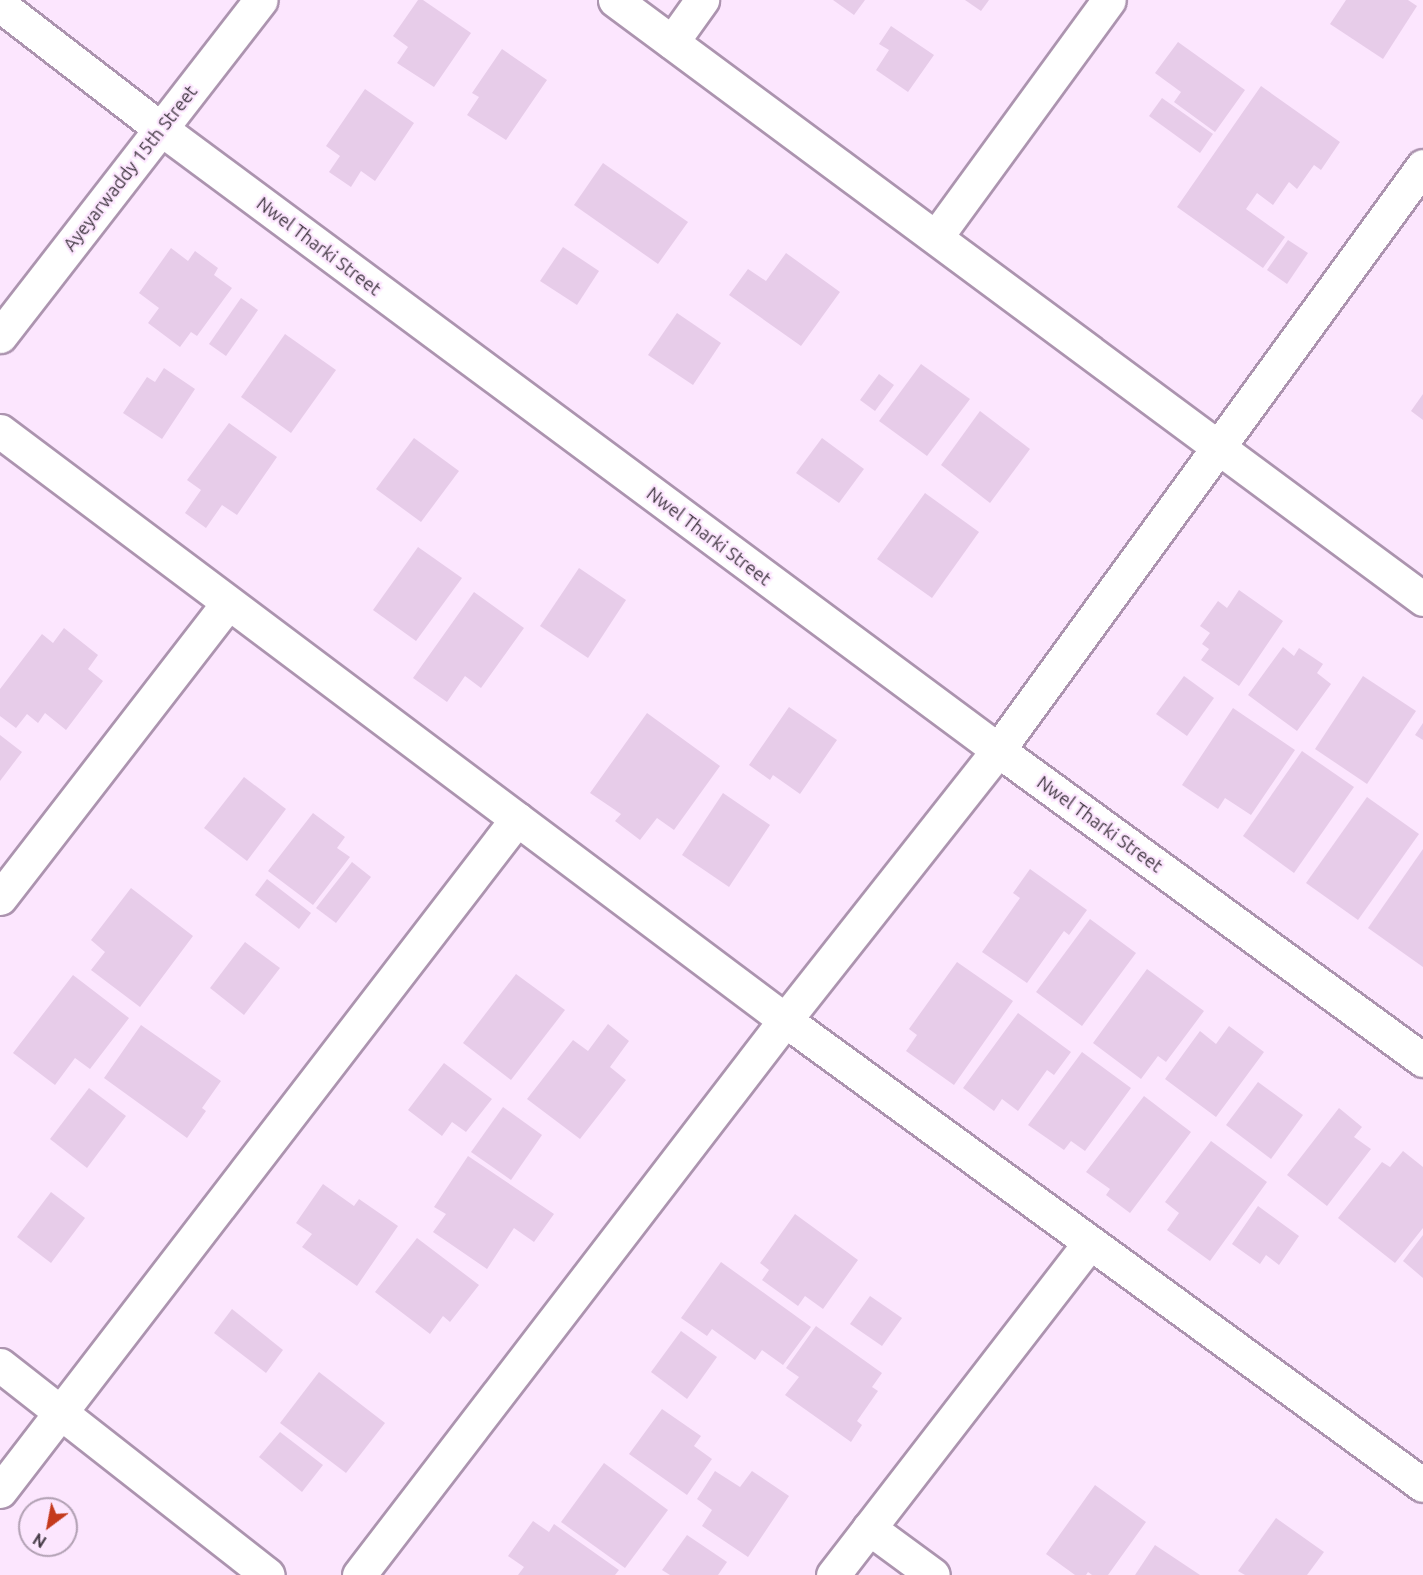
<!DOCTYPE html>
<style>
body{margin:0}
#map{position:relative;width:1423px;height:1575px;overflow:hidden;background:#fce6fe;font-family:Ubuntu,sans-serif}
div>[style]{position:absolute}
.building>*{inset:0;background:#e7cce9}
.roads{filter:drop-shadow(2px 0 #ac94af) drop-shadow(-2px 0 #ac94af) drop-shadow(0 2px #ac94af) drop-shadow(0 -2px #ac94af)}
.minor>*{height:33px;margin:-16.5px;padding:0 16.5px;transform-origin:16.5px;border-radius:16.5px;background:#fff}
span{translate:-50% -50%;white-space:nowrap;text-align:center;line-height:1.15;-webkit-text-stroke:4.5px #fce6fe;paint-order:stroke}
.street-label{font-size:18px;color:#413742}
.north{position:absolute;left:18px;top:1497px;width:60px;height:60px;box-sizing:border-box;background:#fce6fe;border:2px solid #b1a0b3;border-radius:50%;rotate:212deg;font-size:16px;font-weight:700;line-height:24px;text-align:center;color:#413742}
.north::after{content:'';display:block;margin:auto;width:21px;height:27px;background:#c43a1d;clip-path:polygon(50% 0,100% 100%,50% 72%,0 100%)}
</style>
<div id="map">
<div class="building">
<div style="clip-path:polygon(418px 0,423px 0,471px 33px,434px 87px,397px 63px,408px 47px,393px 36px)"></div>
<div style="clip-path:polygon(833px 0,865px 0,854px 15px)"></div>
<div style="clip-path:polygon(965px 0,989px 0,981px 11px)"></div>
<div style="clip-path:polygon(1346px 0,1408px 0,1417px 6px,1383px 59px,1330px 24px)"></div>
<div style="clip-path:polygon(891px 26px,934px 55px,908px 92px,876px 70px,889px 50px,879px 44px)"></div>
<div style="clip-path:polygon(1178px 42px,1245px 90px,1215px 132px,1174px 102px,1181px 92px,1155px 73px)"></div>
<div style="clip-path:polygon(502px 49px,547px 80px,506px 140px,467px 115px,479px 97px,472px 93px)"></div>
<div style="clip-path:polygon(1261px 86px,1340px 142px,1321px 170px,1314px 165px,1297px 189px,1289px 182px,1273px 205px,1257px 193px,1246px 209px,1285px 237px,1263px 268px,1177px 207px)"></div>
<div style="clip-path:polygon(365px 89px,414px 123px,375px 181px,361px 171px,351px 187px,329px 172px,340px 156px,326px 146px)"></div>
<div style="clip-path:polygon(1162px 98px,1213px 134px,1200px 153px,1149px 116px)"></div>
<div style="clip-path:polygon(603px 163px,688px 222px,658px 264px,574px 205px)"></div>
<div style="clip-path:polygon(1288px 240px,1308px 253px,1287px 284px,1267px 270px)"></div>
<div style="clip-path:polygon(563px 247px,599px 271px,577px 305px,540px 281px)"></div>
<div style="clip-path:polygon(171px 248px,188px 261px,195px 251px,218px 268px,214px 275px,232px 288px,197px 336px,191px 332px,180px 347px,148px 323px,159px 308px,139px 293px)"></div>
<div style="clip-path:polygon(786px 253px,840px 292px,801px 346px,729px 295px,748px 269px,766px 281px)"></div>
<div style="clip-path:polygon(241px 298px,258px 310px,226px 356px,209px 344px)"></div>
<div style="clip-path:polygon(677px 313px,721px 343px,693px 385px,648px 355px)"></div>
<div style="clip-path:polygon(285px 334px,336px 370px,291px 433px,241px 397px)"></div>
<div style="clip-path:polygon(921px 364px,970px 399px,927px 456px,879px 421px)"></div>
<div style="clip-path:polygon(164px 368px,195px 389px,162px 439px,123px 413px,147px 377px,155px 382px)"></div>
<div style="clip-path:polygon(879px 374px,894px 385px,875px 411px,860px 400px)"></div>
<div style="clip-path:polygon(1423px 394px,1423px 420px,1411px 411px)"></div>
<div style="clip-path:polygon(980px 411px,1030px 449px,990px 503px,941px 465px)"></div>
<div style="clip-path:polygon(229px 423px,277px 457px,237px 515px,222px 505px,206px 528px,185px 513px,201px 490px,187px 480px)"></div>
<div style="clip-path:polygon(414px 438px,459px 471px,421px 522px,376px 489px)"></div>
<div style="clip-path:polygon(822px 438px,864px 469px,839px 503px,796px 473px)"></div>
<div style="clip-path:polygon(925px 493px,979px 532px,932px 598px,877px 559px)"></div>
<div style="clip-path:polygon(418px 547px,462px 578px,416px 641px,373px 610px)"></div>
<div style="clip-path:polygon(579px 568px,626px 600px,588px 658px,540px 626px)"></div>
<div style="clip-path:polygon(1239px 590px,1283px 621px,1239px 686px,1201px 660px,1209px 649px,1202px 644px,1210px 633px,1200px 626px,1218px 601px,1227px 608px)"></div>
<div style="clip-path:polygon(474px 592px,524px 628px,481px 688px,465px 676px,447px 702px,413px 678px)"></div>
<div style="clip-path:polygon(64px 628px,98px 655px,88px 669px,103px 681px,66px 730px,45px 713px,38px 723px,27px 714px,16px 728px,0 716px,0 689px,42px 634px,53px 643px)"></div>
<div style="clip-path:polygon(1283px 647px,1294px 656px,1299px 648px,1323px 664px,1317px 673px,1331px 684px,1297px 731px,1248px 695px)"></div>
<div style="clip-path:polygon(1184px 676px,1214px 698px,1187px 736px,1156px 714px)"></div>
<div style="clip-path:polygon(1363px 676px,1416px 711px,1367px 784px,1315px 749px)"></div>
<div style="clip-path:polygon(789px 707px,837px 740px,800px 794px,773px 775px,770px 780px,749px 765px)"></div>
<div style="clip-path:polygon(1233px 708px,1295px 750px,1251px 815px,1225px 798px,1218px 809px,1182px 785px)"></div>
<div style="clip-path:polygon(647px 713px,720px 766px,674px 830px,657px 818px,640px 840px,615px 821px,621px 814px,590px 793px)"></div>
<div style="clip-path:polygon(1423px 723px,1423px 740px,1415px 735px)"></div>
<div style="clip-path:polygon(0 735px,22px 752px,0 781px)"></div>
<div style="clip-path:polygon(1302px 751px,1354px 787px,1294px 873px,1243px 836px)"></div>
<div style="clip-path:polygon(244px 777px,286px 809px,247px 861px,204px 828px)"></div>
<div style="clip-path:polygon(723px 793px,770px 825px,729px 887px,682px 855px)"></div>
<div style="clip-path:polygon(1367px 797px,1419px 834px,1358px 920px,1306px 883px)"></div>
<div style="clip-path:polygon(313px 813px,345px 837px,337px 848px,350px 857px,313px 905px,268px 871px)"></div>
<div style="clip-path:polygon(1423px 849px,1423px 967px,1368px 928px)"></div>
<div style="clip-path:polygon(352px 862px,371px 877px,336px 923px,316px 908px)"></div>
<div style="clip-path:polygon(1030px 869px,1087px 910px,1069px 935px,1064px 931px,1027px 983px,982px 952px,1020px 898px,1013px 893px)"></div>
<div style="clip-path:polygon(267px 879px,311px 913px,299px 929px,255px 895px)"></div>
<div style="clip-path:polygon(131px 888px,193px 936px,140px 1007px,91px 970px,105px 952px,91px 940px)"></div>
<div style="clip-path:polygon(1090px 919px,1136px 953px,1082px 1026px,1036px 992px)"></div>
<div style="clip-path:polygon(245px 942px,280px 968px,244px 1015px,210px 988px)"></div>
<div style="clip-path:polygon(957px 962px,1013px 1001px,954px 1085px,906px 1051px,917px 1035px,909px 1029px)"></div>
<div style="clip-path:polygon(1147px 969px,1204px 1011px,1166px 1062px,1158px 1056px,1141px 1079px,1093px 1043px)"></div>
<div style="clip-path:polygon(516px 974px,565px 1010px,511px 1080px,463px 1043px)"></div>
<div style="clip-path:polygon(73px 975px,129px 1018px,90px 1069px,75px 1058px,55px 1085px,13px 1053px)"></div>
<div style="clip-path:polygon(1018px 1013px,1071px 1052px,1054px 1075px,1047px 1070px,1018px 1111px,1002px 1099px,994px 1111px,963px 1088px)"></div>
<div style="clip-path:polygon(608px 1024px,629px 1041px,610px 1067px,626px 1080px,580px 1139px,527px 1099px,573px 1040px,588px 1051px)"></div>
<div style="clip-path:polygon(141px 1025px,221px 1081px,202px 1108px,206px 1111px,187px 1138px,104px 1078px)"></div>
<div style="clip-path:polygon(1229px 1026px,1264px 1052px,1216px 1117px,1165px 1079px,1200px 1031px,1216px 1044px)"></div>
<div style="clip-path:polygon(1082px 1052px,1131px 1088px,1085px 1151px,1071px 1141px,1064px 1150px,1028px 1125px)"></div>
<div style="clip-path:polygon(444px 1063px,492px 1099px,466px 1132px,452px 1122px,442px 1136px,408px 1110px)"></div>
<div style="clip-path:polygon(1258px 1082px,1303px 1115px,1271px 1159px,1226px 1125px)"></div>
<div style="clip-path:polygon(89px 1088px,126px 1116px,87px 1168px,50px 1139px)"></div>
<div style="clip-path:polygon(1144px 1096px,1191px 1132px,1130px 1213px,1106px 1195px,1110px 1189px,1086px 1172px)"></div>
<div style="clip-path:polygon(503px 1107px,542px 1135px,511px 1180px,471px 1152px)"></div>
<div style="clip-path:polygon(1339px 1108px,1362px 1127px,1354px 1137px,1371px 1149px,1327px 1206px,1287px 1175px)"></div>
<div style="clip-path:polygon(1211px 1141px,1267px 1182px,1210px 1261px,1167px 1230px,1179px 1213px,1165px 1202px)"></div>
<div style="clip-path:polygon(1403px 1151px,1423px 1167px,1423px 1228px,1395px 1263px,1338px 1218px,1382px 1162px,1390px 1167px)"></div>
<div style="clip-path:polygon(468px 1156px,554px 1214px,534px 1242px,514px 1228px,487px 1269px,433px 1232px,446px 1214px,434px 1207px)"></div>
<div style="clip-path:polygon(323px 1184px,354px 1206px,359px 1199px,398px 1226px,357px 1286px,302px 1247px,312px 1234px,296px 1223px)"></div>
<div style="clip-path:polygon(51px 1192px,85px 1218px,51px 1263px,17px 1237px)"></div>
<div style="clip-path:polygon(1258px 1206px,1299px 1236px,1279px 1265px,1266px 1255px,1260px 1264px,1232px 1244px)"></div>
<div style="clip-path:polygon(795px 1214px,858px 1260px,823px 1309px,805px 1296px,798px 1306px,762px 1280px,769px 1270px,760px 1263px)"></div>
<div style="clip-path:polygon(1423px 1235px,1423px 1278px,1403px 1261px)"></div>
<div style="clip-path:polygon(417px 1238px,479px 1285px,450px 1322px,443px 1316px,430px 1334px,375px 1292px)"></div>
<div style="clip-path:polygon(721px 1262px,811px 1327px,783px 1365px,762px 1350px,755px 1360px,712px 1329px,707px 1336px,681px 1318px)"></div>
<div style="clip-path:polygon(870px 1296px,902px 1318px,882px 1346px,850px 1324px)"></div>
<div style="clip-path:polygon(232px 1309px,283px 1350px,266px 1373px,214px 1333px)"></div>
<div style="clip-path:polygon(816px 1326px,882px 1373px,872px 1387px,878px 1391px,857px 1421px,862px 1425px,851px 1442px,785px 1395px,799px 1377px,786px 1368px)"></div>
<div style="clip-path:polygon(681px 1331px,717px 1357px,687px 1399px,651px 1372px)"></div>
<div style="clip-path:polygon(319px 1372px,385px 1423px,346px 1473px,280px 1423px)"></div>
<div style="clip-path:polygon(662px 1409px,701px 1436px,694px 1446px,712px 1459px,687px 1495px,629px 1454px)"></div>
<div style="clip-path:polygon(280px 1432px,323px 1465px,302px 1492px,259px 1457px)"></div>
<div style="clip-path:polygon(604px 1463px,668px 1510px,625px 1568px,561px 1522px)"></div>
<div style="clip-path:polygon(715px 1471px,740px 1487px,752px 1471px,789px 1496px,748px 1557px,702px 1526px,712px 1510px,697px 1499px)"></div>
<div style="clip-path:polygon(1095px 1485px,1146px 1522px,1108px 1575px,1092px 1575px,1088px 1572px,1086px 1575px,1075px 1575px,1046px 1554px)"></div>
<div style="clip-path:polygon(1276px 1518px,1324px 1552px,1307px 1575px,1245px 1575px,1238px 1571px)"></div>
<div style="clip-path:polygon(533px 1521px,549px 1532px,554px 1524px,619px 1570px,615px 1575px,518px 1575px,524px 1567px,508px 1556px)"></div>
<div style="clip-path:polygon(687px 1535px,727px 1562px,718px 1575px,670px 1575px,662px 1570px)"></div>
<div style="clip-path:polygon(1155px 1545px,1200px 1575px,1135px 1575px)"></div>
</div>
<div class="roads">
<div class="minor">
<div style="left:615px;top:0;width:1006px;rotate:36.55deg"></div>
<div style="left:0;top:5px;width:202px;rotate:37.6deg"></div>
<div style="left:160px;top:128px;width:1044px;rotate:36.58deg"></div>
<div style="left:998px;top:750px;width:526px;rotate:36.11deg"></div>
<div style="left:672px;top:42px;width:52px;rotate:-54.5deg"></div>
<div style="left:936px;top:237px;width:293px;rotate:-53.9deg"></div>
<div style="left:0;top:336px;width:425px;rotate:-52.2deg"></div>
<div style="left:0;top:431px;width:981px;rotate:36.88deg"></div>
<div style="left:785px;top:1020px;width:789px;rotate:36.09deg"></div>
<div style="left:0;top:898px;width:373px;rotate:-52.3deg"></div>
<div style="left:0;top:1365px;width:340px;rotate:38.1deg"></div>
<div style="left:0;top:1491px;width:848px;rotate:-52.43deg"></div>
<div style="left:869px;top:1528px;width:79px;rotate:36.3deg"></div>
<div style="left:359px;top:1575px;width:700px;rotate:-52.49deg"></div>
<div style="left:785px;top:1020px;width:344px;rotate:-51.7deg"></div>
<div style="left:998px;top:750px;width:722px;rotate:-53.96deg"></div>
<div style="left:833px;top:1575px;width:420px;rotate:-52.3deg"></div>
</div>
</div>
<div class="street-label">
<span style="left:130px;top:168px;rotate:-52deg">Ayeyarwaddy 15th Street</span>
<span style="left:319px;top:246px;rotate:37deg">Nwel Tharki Street</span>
<span style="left:709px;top:536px;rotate:37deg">Nwel Tharki Street</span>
<span style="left:1100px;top:824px;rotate:36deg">Nwel Tharki Street</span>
</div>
<div class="north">N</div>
</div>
